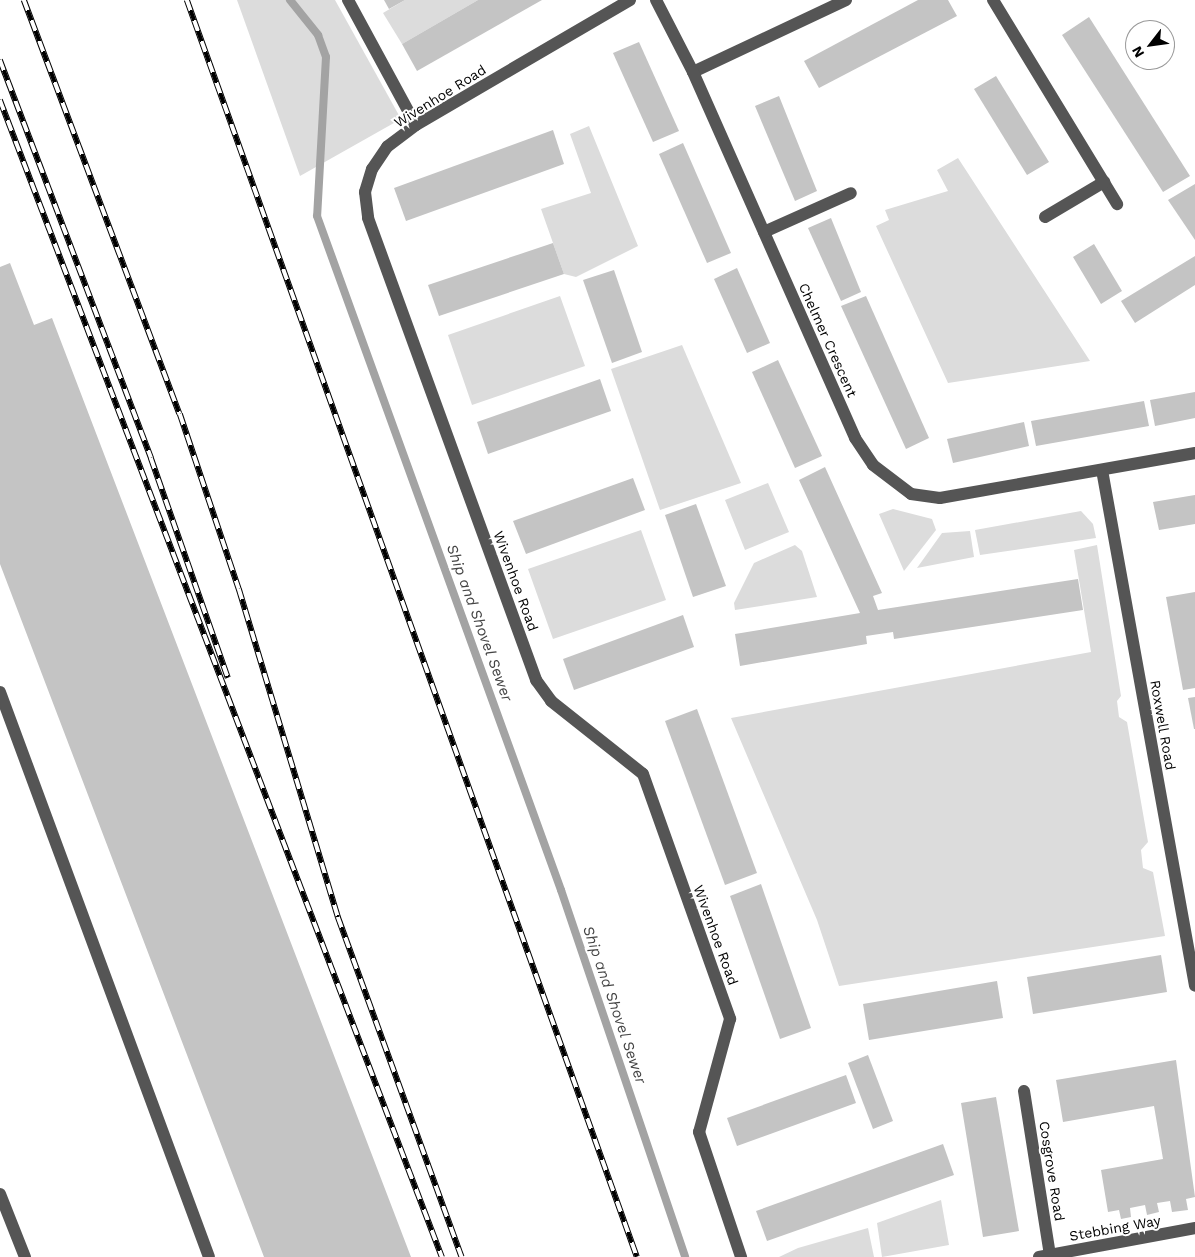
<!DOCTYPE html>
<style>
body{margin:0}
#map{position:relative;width:1195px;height:1257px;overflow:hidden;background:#fff;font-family:"Work Sans",sans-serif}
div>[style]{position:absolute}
.green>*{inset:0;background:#dcdcdc}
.stream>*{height:8px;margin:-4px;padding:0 4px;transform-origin:4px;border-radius:4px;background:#a3a3a3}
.building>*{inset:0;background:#c4c4c4}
.minor>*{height:12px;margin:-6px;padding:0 6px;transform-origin:6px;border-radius:6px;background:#555}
.rail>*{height:5.5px;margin-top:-2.75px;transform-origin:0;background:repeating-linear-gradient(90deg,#fff 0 11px,#000 0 22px);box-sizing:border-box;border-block:1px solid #000}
span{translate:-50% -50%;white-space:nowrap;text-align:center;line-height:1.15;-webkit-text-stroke:4px #fff;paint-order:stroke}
.street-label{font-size:14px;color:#000}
.water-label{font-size:15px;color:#444;font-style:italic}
.north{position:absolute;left:1125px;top:20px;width:50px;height:50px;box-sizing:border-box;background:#fff;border:1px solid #999;border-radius:50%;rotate:240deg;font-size:14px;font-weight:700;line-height:20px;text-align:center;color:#000}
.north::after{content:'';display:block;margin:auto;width:18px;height:22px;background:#000;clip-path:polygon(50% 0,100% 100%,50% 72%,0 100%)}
</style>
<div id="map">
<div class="green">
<div style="clip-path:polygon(237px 0,335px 0,401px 119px,300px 176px)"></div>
<div style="clip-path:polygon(405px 0,478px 0,402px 44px,383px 13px)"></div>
<div style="clip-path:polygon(589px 126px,638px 246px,576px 277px,564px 274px,541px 209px,591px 193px,570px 134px)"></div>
<div style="clip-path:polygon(958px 158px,1090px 361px,948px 383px,876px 226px,889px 220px,885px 210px,948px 191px,937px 170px)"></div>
<div style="clip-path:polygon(560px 296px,585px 366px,472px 405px,448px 335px)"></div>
<div style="clip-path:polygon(682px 345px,741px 483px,660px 510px,611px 369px)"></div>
<div style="clip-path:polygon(768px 483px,789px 532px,745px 550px,725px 500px)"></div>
<div style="clip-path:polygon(893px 509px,932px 519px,936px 530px,904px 571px,879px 514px)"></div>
<div style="clip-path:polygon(1081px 511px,1093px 524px,1096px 538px,980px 555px,975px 530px)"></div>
<div style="clip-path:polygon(641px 530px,666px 600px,553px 639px,528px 569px)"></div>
<div style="clip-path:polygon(970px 531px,974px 557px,917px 568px,942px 533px)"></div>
<div style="clip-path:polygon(795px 545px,802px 551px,817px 597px,735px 610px,734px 603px,754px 563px)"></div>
<div style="clip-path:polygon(1097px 545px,1121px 696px,1117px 701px,1119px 717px,1127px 722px,1148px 842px,1141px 850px,1143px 868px,1153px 872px,1165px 936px,839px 986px,817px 920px,731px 718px,1091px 652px,1074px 550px)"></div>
<div style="clip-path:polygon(941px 1200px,949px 1245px,882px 1257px,877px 1223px)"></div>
<div style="clip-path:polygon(868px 1228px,874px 1257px,779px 1257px,798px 1248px)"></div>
</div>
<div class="stream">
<div style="left:290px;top:0;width:45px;rotate:51.3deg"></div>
<div style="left:318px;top:35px;width:23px;rotate:70deg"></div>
<div style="left:326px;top:57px;width:159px;rotate:93.2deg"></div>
<div style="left:317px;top:216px;width:717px;rotate:70.1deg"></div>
<div style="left:561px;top:890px;width:387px;rotate:71.3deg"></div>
</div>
<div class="building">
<div style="clip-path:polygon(384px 0,405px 0,389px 9px)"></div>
<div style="clip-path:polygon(478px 0,542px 0,417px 71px,402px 44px)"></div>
<div style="clip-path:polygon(918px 0,948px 0,957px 16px,819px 88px,804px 61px)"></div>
<div style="clip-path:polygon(1089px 17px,1190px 176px,1163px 192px,1062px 35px)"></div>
<div style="clip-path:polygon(639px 42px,679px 131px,653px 142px,613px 53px)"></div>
<div style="clip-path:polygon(996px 76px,1049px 162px,1027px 175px,974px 89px)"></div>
<div style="clip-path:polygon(779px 96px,817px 191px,795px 201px,755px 106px)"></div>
<div style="clip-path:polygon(553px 130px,564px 164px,406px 221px,394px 188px)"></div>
<div style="clip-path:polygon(683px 143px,731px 253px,707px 263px,659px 154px)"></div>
<div style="clip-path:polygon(1195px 184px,1195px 240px,1168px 200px)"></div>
<div style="clip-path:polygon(831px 218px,861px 292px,841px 301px,808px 228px)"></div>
<div style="clip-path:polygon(553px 243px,564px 274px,439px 316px,428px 285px)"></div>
<div style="clip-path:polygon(1094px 244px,1122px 291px,1101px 304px,1073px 257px)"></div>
<div style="clip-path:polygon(1195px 256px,1195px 285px,1135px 323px,1121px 301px)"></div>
<div style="clip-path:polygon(10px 263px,34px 325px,52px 318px,411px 1257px,264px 1257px,0 564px,0 267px)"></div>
<div style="clip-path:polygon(737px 268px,770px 343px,747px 353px,714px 279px)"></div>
<div style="clip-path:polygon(614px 270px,642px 352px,612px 363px,583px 280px)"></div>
<div style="clip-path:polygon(866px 296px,929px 438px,906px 449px,841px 306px)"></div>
<div style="clip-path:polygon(778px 360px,822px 456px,795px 468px,752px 372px)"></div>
<div style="clip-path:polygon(600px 379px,611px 411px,488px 454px,477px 422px)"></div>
<div style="clip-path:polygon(1195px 392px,1195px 418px,1155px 426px,1150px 400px)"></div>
<div style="clip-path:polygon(1144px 401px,1149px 426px,1036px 446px,1031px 421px)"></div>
<div style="clip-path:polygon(1024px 422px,1029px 446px,953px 463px,947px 439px)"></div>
<div style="clip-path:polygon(825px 467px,882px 593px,873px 596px,878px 610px,1078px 579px,1083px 610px,894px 639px,893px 632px,866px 636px,867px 644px,740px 666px,735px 634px,860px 613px,799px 480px)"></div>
<div style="clip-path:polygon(633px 478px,645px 510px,526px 554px,513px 521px)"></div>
<div style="clip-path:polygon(1195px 495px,1195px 524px,1159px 530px,1153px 502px)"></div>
<div style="clip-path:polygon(696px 504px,726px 586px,693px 597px,665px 515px)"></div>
<div style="clip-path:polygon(1195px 592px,1195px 688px,1183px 690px,1166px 597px)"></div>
<div style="clip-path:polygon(683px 615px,694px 647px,574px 690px,563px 659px)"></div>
<div style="clip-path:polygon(1195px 697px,1195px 729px,1194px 729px,1188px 698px)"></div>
<div style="clip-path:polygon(697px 709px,757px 873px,725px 885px,665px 721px)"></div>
<div style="clip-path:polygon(761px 884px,811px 1028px,780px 1039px,730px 896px)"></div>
<div style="clip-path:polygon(1161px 955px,1167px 992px,1033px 1014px,1027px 977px)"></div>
<div style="clip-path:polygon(997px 981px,1003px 1018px,869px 1040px,863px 1004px)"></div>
<div style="clip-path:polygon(868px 1055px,893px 1121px,873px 1129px,848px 1063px)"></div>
<div style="clip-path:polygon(1176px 1060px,1195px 1197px,1186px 1199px,1188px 1210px,1172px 1212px,1170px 1201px,1157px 1203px,1159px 1212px,1147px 1215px,1145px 1205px,1130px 1208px,1131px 1217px,1121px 1219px,1119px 1210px,1108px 1212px,1101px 1170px,1163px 1159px,1154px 1106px,1063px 1122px,1056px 1080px)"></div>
<div style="clip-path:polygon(846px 1075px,856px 1103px,737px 1146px,727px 1118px)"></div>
<div style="clip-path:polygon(996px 1097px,1019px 1231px,983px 1237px,961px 1103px)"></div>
<div style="clip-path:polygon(943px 1144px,954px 1175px,767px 1241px,756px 1211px)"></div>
</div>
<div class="minor">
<div style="left:348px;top:0;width:142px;rotate:61.5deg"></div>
<div style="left:630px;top:0;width:248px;rotate:149.7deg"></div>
<div style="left:416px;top:125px;width:36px;rotate:143deg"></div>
<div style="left:387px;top:147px;width:27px;rotate:124deg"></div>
<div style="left:372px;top:169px;width:24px;rotate:107deg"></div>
<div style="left:365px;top:192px;width:26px;rotate:83deg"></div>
<div style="left:368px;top:218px;width:492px;rotate:70deg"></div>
<div style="left:536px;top:680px;width:26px;rotate:54deg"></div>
<div style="left:551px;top:701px;width:117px;rotate:38.4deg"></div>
<div style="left:643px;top:774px;width:260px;rotate:70.4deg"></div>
<div style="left:730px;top:1019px;width:117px;rotate:105.3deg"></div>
<div style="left:699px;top:1132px;width:132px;rotate:71.4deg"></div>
<div style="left:656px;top:0;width:81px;rotate:62.8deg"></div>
<div style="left:846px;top:0;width:169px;rotate:154.8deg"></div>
<div style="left:693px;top:72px;width:400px;rotate:66.1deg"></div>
<div style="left:855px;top:438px;width:32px;rotate:56deg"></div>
<div style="left:873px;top:465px;width:48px;rotate:37.3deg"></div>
<div style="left:911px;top:494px;width:29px;rotate:8deg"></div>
<div style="left:940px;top:498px;width:259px;rotate:-10deg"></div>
<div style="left:993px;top:0;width:239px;rotate:58.7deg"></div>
<div style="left:1045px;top:217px;width:69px;rotate:-30.7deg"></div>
<div style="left:764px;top:232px;width:95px;rotate:-24.1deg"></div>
<div style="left:1102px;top:470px;width:524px;rotate:79.78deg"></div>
<div style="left:0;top:692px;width:602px;rotate:69.7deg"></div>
<div style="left:1024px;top:1091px;width:166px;rotate:81deg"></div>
<div style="left:0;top:1194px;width:68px;rotate:68.4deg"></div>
<div style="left:1039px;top:1257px;width:159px;rotate:-10.5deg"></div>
</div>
<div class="rail">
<div style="left:24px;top:0;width:442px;rotate:69.4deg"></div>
<div style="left:180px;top:414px;width:185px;rotate:71.4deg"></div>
<div style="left:239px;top:589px;width:343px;rotate:73.2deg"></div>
<div style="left:338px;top:917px;width:362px;rotate:70deg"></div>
<div style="left:187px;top:0;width:1335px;rotate:70.3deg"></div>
<div style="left:0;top:60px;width:426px;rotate:69.2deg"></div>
<div style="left:151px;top:458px;width:233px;rotate:70.7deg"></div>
<div style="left:0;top:100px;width:1239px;rotate:69.09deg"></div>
</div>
<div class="street-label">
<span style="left:440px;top:96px;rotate:-32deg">Wivenhoe Road</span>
<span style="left:828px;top:340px;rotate:66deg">Chelmer Crescent</span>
<span style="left:516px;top:581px;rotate:70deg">Wivenhoe Road</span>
<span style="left:1163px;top:725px;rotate:80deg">Roxwell Road</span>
<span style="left:716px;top:935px;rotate:70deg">Wivenhoe Road</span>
<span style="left:1052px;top:1171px;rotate:81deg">Cosgrove Road</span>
<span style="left:1115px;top:1228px;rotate:-10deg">Stebbing Way</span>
</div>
<div class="water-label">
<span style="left:479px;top:623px;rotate:70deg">Ship and Shovel Sewer</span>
<span style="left:614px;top:1005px;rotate:71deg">Ship and Shovel Sewer</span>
</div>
<div class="north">N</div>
</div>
